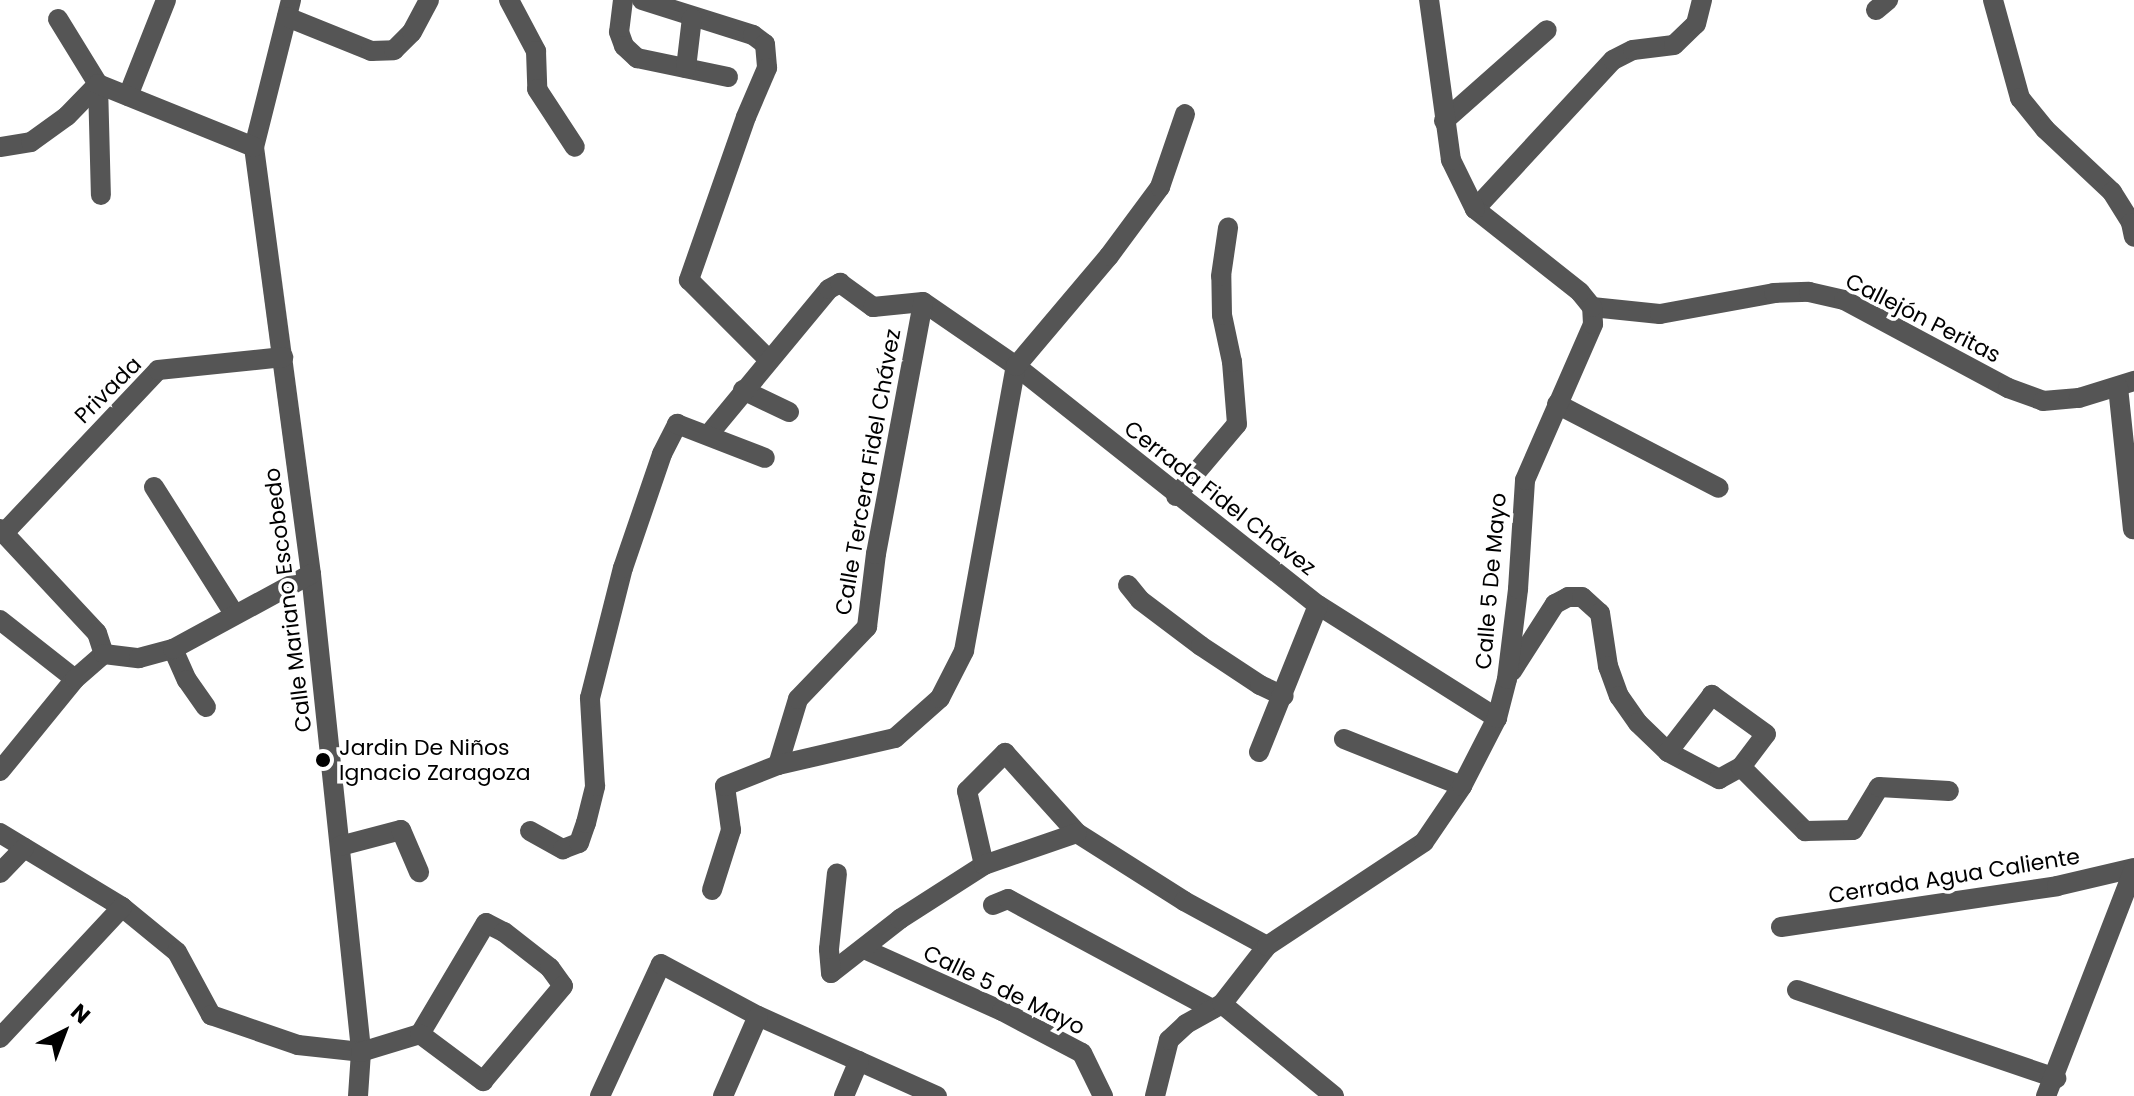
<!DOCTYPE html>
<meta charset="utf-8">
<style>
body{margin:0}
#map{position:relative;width:2134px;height:1096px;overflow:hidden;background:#fff;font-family:Poppins,sans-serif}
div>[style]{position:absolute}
.minor>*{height:20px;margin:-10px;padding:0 10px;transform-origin:10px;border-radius:10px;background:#555}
.dots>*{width:22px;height:22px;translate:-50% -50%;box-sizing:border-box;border:4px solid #fff;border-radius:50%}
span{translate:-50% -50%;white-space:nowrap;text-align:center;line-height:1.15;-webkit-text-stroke:7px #fff;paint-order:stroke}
.street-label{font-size:22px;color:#000}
.poi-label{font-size:22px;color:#000}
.left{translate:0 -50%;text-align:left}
.north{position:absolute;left:24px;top:992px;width:80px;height:80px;-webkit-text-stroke:6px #fff;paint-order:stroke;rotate:42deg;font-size:22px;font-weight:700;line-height:32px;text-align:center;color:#000}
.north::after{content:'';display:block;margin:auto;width:28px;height:36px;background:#000;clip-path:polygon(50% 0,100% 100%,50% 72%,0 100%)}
</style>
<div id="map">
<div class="minor">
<div style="left:291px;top:0;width:152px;rotate:104.1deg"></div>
<div style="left:254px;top:147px;width:431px;rotate:82.4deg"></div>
<div style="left:311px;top:574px;width:481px;rotate:84deg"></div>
<div style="left:361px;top:1052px;width:44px;rotate:93.9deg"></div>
<div style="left:509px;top:0;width:58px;rotate:62.1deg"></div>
<div style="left:536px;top:51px;width:38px;rotate:88deg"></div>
<div style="left:537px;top:89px;width:69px;rotate:56.8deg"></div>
<div style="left:623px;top:0;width:32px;rotate:97deg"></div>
<div style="left:619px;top:32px;width:15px;rotate:70deg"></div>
<div style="left:624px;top:46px;width:18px;rotate:43deg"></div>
<div style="left:637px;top:58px;width:93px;rotate:11.8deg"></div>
<div style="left:642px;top:0;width:116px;rotate:17.5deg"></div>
<div style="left:753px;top:35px;width:15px;rotate:37deg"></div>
<div style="left:765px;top:44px;width:24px;rotate:85deg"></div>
<div style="left:767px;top:68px;width:53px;rotate:113.2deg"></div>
<div style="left:746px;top:117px;width:173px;rotate:109.3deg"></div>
<div style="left:689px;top:280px;width:113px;rotate:45deg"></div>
<div style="left:1993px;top:0;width:102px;rotate:74.6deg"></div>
<div style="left:2020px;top:98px;width:40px;rotate:51deg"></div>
<div style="left:2045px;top:129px;width:92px;rotate:43.2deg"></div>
<div style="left:2112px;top:192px;width:36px;rotate:58deg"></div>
<div style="left:2131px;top:223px;width:14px;rotate:78deg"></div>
<div style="left:1876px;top:10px;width:16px;rotate:-40deg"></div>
<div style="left:287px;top:17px;width:91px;rotate:22deg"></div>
<div style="left:371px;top:51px;width:23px;rotate:-2deg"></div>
<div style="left:394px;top:50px;width:25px;rotate:-45deg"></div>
<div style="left:412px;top:32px;width:36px;rotate:-62deg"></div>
<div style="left:58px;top:19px;width:76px;rotate:58.4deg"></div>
<div style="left:98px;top:84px;width:111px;rotate:88.5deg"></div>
<div style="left:686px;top:68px;width:50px;rotate:-83.2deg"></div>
<div style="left:128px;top:96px;width:103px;rotate:-68.4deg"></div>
<div style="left:1444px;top:121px;width:137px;rotate:-41.5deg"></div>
<div style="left:0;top:147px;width:31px;rotate:-9deg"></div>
<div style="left:31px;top:142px;width:44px;rotate:-35.8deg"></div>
<div style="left:67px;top:116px;width:45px;rotate:-45.9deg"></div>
<div style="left:98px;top:84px;width:168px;rotate:22deg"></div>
<div style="left:1475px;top:209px;width:203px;rotate:-47.2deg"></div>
<div style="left:1613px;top:60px;width:22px;rotate:-27deg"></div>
<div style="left:1633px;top:50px;width:41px;rotate:-7deg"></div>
<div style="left:1674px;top:45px;width:30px;rotate:-44deg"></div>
<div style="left:1696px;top:24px;width:25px;rotate:-76deg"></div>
<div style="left:1592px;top:307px;width:68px;rotate:5.9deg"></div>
<div style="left:1660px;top:314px;width:116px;rotate:-10.4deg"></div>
<div style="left:1774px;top:293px;width:35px;rotate:-2deg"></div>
<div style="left:1809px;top:292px;width:36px;rotate:13deg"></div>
<div style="left:1844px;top:300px;width:186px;rotate:28.2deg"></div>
<div style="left:2008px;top:388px;width:37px;rotate:20deg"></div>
<div style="left:2043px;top:401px;width:36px;rotate:-5deg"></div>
<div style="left:2079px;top:398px;width:58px;rotate:-17.2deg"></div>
<div style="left:2118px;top:387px;width:143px;rotate:84deg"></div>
<div style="left:743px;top:390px;width:51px;rotate:25.6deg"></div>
<div style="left:1557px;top:404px;width:182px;rotate:27.4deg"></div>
<div style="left:709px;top:434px;width:188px;rotate:-50.4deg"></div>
<div style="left:829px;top:289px;width:13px;rotate:-29deg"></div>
<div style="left:840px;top:283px;width:41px;rotate:36deg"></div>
<div style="left:873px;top:307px;width:50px;rotate:-5.7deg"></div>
<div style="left:923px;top:302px;width:113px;rotate:34.5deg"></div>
<div style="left:1016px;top:366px;width:385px;rotate:38.4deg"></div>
<div style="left:1318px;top:605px;width:212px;rotate:32.3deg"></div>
<div style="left:154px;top:487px;width:151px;rotate:57.7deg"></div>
<div style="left:1176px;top:496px;width:94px;rotate:-49.7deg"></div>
<div style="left:1237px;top:424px;width:62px;rotate:-94.6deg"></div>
<div style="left:1232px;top:362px;width:48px;rotate:-102deg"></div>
<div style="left:1222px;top:315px;width:39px;rotate:-91deg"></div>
<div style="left:1221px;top:276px;width:49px;rotate:-81.7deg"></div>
<div style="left:0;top:529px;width:142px;rotate:47deg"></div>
<div style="left:97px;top:633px;width:22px;rotate:72deg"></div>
<div style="left:4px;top:533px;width:224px;rotate:-46.6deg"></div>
<div style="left:158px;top:370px;width:126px;rotate:-5.9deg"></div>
<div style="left:1128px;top:585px;width:19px;rotate:51deg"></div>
<div style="left:1140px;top:600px;width:76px;rotate:37deg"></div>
<div style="left:1201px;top:646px;width:71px;rotate:33.5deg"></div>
<div style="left:1260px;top:685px;width:26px;rotate:25deg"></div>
<div style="left:0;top:620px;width:95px;rotate:38.2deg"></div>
<div style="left:173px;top:649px;width:34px;rotate:66deg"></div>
<div style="left:187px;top:680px;width:33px;rotate:55deg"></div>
<div style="left:1512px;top:671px;width:80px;rotate:-57.3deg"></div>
<div style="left:1555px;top:604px;width:15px;rotate:-28deg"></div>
<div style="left:1568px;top:597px;width:14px"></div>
<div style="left:1582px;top:597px;width:24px;rotate:42deg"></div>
<div style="left:1600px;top:613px;width:54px;rotate:81.4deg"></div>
<div style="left:1608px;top:666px;width:32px;rotate:70deg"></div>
<div style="left:1619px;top:696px;width:33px;rotate:55deg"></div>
<div style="left:1638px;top:723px;width:42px;rotate:44deg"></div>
<div style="left:1668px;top:752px;width:58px;rotate:27.9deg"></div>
<div style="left:1719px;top:779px;width:25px;rotate:-29deg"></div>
<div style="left:1741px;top:767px;width:41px;rotate:-52.9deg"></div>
<div style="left:1766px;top:734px;width:67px;rotate:-144.2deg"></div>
<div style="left:1712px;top:695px;width:72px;rotate:127.7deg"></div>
<div style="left:1344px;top:739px;width:127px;rotate:21.7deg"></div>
<div style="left:1259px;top:752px;width:158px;rotate:-68.1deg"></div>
<div style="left:778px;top:765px;width:69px;rotate:-73.1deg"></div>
<div style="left:798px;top:699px;width:100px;rotate:-46.2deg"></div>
<div style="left:867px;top:627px;width:74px;rotate:-83deg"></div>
<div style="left:876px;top:554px;width:256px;rotate:-79.4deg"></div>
<div style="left:1741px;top:767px;width:91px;rotate:45deg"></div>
<div style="left:1805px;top:831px;width:48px;rotate:-1.2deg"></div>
<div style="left:1853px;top:830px;width:50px;rotate:-58.8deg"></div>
<div style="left:1879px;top:787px;width:70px;rotate:3.3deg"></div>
<div style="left:0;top:771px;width:119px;rotate:-50.8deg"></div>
<div style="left:75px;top:679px;width:38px;rotate:-41deg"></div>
<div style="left:104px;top:654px;width:35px;rotate:7deg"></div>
<div style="left:139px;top:658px;width:35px;rotate:-15deg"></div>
<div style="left:173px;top:649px;width:157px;rotate:-28.5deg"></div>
<div style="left:530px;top:831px;width:38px;rotate:29deg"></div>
<div style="left:563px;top:849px;width:17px;rotate:-21deg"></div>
<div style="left:579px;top:843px;width:21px;rotate:-71deg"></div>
<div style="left:586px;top:823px;width:38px;rotate:-76deg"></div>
<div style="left:595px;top:786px;width:88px;rotate:-93.3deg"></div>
<div style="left:590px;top:698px;width:134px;rotate:-75.8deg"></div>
<div style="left:623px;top:568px;width:120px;rotate:-71.1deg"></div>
<div style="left:662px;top:454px;width:34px;rotate:-63deg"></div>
<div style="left:677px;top:424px;width:94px;rotate:21.1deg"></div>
<div style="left:0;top:833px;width:143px;rotate:31.2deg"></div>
<div style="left:122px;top:907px;width:71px;rotate:39.3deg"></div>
<div style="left:177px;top:952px;width:72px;rotate:61.6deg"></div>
<div style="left:211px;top:1015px;width:92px;rotate:19deg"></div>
<div style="left:298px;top:1045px;width:63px;rotate:6.3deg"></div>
<div style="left:361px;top:1052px;width:62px;rotate:-17deg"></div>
<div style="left:420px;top:1034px;width:129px;rotate:-59.3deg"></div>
<div style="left:486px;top:923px;width:20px;rotate:27deg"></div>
<div style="left:504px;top:932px;width:58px;rotate:38deg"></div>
<div style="left:550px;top:968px;width:22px;rotate:54deg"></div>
<div style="left:563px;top:986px;width:124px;rotate:130.1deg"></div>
<div style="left:340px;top:846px;width:63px;rotate:-14.7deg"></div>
<div style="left:401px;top:830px;width:46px;rotate:66.8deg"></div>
<div style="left:984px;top:865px;width:76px;rotate:-102.9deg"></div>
<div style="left:967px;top:791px;width:54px;rotate:-45deg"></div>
<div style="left:1005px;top:753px;width:108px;rotate:48deg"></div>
<div style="left:1077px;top:833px;width:127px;rotate:32.4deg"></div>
<div style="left:1184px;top:901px;width:94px;rotate:28.5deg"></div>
<div style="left:0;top:873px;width:35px;rotate:-46deg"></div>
<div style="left:712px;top:890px;width:63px;rotate:-72.4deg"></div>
<div style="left:731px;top:830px;width:44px;rotate:-97.8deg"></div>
<div style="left:725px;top:786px;width:57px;rotate:-21.6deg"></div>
<div style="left:778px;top:765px;width:120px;rotate:-13deg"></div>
<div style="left:895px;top:738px;width:60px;rotate:-41.6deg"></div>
<div style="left:940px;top:698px;width:53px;rotate:-62.9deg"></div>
<div style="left:964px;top:651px;width:290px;rotate:-79.7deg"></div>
<div style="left:1016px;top:366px;width:144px;rotate:-49.8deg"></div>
<div style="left:1109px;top:256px;width:86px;rotate:-53.5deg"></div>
<div style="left:1160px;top:187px;width:77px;rotate:-71.1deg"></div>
<div style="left:993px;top:905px;width:16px;rotate:-22deg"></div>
<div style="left:1008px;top:899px;width:232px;rotate:28.3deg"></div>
<div style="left:1781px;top:927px;width:279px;rotate:-8.4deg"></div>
<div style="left:2057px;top:886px;width:79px;rotate:-13.2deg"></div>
<div style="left:864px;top:949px;width:151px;rotate:24.2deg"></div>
<div style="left:1002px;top:1011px;width:90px;rotate:27.7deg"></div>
<div style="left:1082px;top:1053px;width:48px;rotate:64deg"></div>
<div style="left:831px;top:973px;width:88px;rotate:-38deg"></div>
<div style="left:900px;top:919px;width:100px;rotate:-32.7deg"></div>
<div style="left:984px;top:865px;width:98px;rotate:-19deg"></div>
<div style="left:831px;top:973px;width:24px;rotate:-95deg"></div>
<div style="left:829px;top:949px;width:76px;rotate:-84deg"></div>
<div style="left:1797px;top:990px;width:274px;rotate:18.8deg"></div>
<div style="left:1222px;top:1004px;width:145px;rotate:39.4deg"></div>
<div style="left:420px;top:1034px;width:79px;rotate:36.7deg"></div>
<div style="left:0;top:1038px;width:179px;rotate:-47deg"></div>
<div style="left:600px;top:1096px;width:145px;rotate:-65.2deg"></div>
<div style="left:661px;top:964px;width:110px;rotate:28.2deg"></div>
<div style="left:758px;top:1016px;width:196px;rotate:24.1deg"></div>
<div style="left:723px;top:1096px;width:87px;rotate:-66.4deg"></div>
<div style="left:844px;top:1096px;width:38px;rotate:-67deg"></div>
<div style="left:1155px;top:1096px;width:58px;rotate:-76deg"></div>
<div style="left:1169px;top:1040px;width:23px;rotate:-43deg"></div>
<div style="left:1186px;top:1024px;width:41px;rotate:-29.1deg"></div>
<div style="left:1222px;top:1004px;width:73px;rotate:-52.2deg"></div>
<div style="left:1267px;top:946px;width:188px;rotate:-33.5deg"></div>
<div style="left:1424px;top:842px;width:68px;rotate:-55.8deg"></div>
<div style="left:1462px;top:786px;width:76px;rotate:-62.8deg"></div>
<div style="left:1497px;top:718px;width:40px;rotate:-75.6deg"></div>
<div style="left:1507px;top:679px;width:91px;rotate:-83deg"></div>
<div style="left:1518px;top:589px;width:109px;rotate:-86.3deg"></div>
<div style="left:1525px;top:480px;width:170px;rotate:-66.4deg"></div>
<div style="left:1593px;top:324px;width:17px;rotate:-93deg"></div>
<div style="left:1592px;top:307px;width:19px;rotate:-129deg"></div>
<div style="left:1580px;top:292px;width:134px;rotate:-141.7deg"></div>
<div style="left:1475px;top:209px;width:55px;rotate:-116.1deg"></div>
<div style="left:1451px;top:160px;width:162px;rotate:-97.8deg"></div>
<div style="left:2046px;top:1096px;width:243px;rotate:-68.8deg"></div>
</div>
<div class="dots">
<div style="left:323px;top:760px;background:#000"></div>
</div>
<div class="street-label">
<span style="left:1923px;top:318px;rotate:27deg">Callejón Peritas</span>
<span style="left:108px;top:390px;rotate:-45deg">Privada</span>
<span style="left:868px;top:472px;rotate:-80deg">Calle Tercera Fidel Chávez</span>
<span style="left:1220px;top:498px;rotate:38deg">Cerrada Fidel Chávez</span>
<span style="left:1491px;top:581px;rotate:-85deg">Calle 5 De Mayo</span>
<span style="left:288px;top:600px;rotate:-97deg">Calle Mariano Escobedo</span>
<span style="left:1954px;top:876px;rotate:-9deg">Cerrada Agua Caliente</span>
<span style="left:1004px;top:990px;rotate:26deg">Calle 5 de Mayo</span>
</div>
<div class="poi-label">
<span class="left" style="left:339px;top:760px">Jardin De Niños<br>Ignacio Zaragoza</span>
</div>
<div class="north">N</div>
</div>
